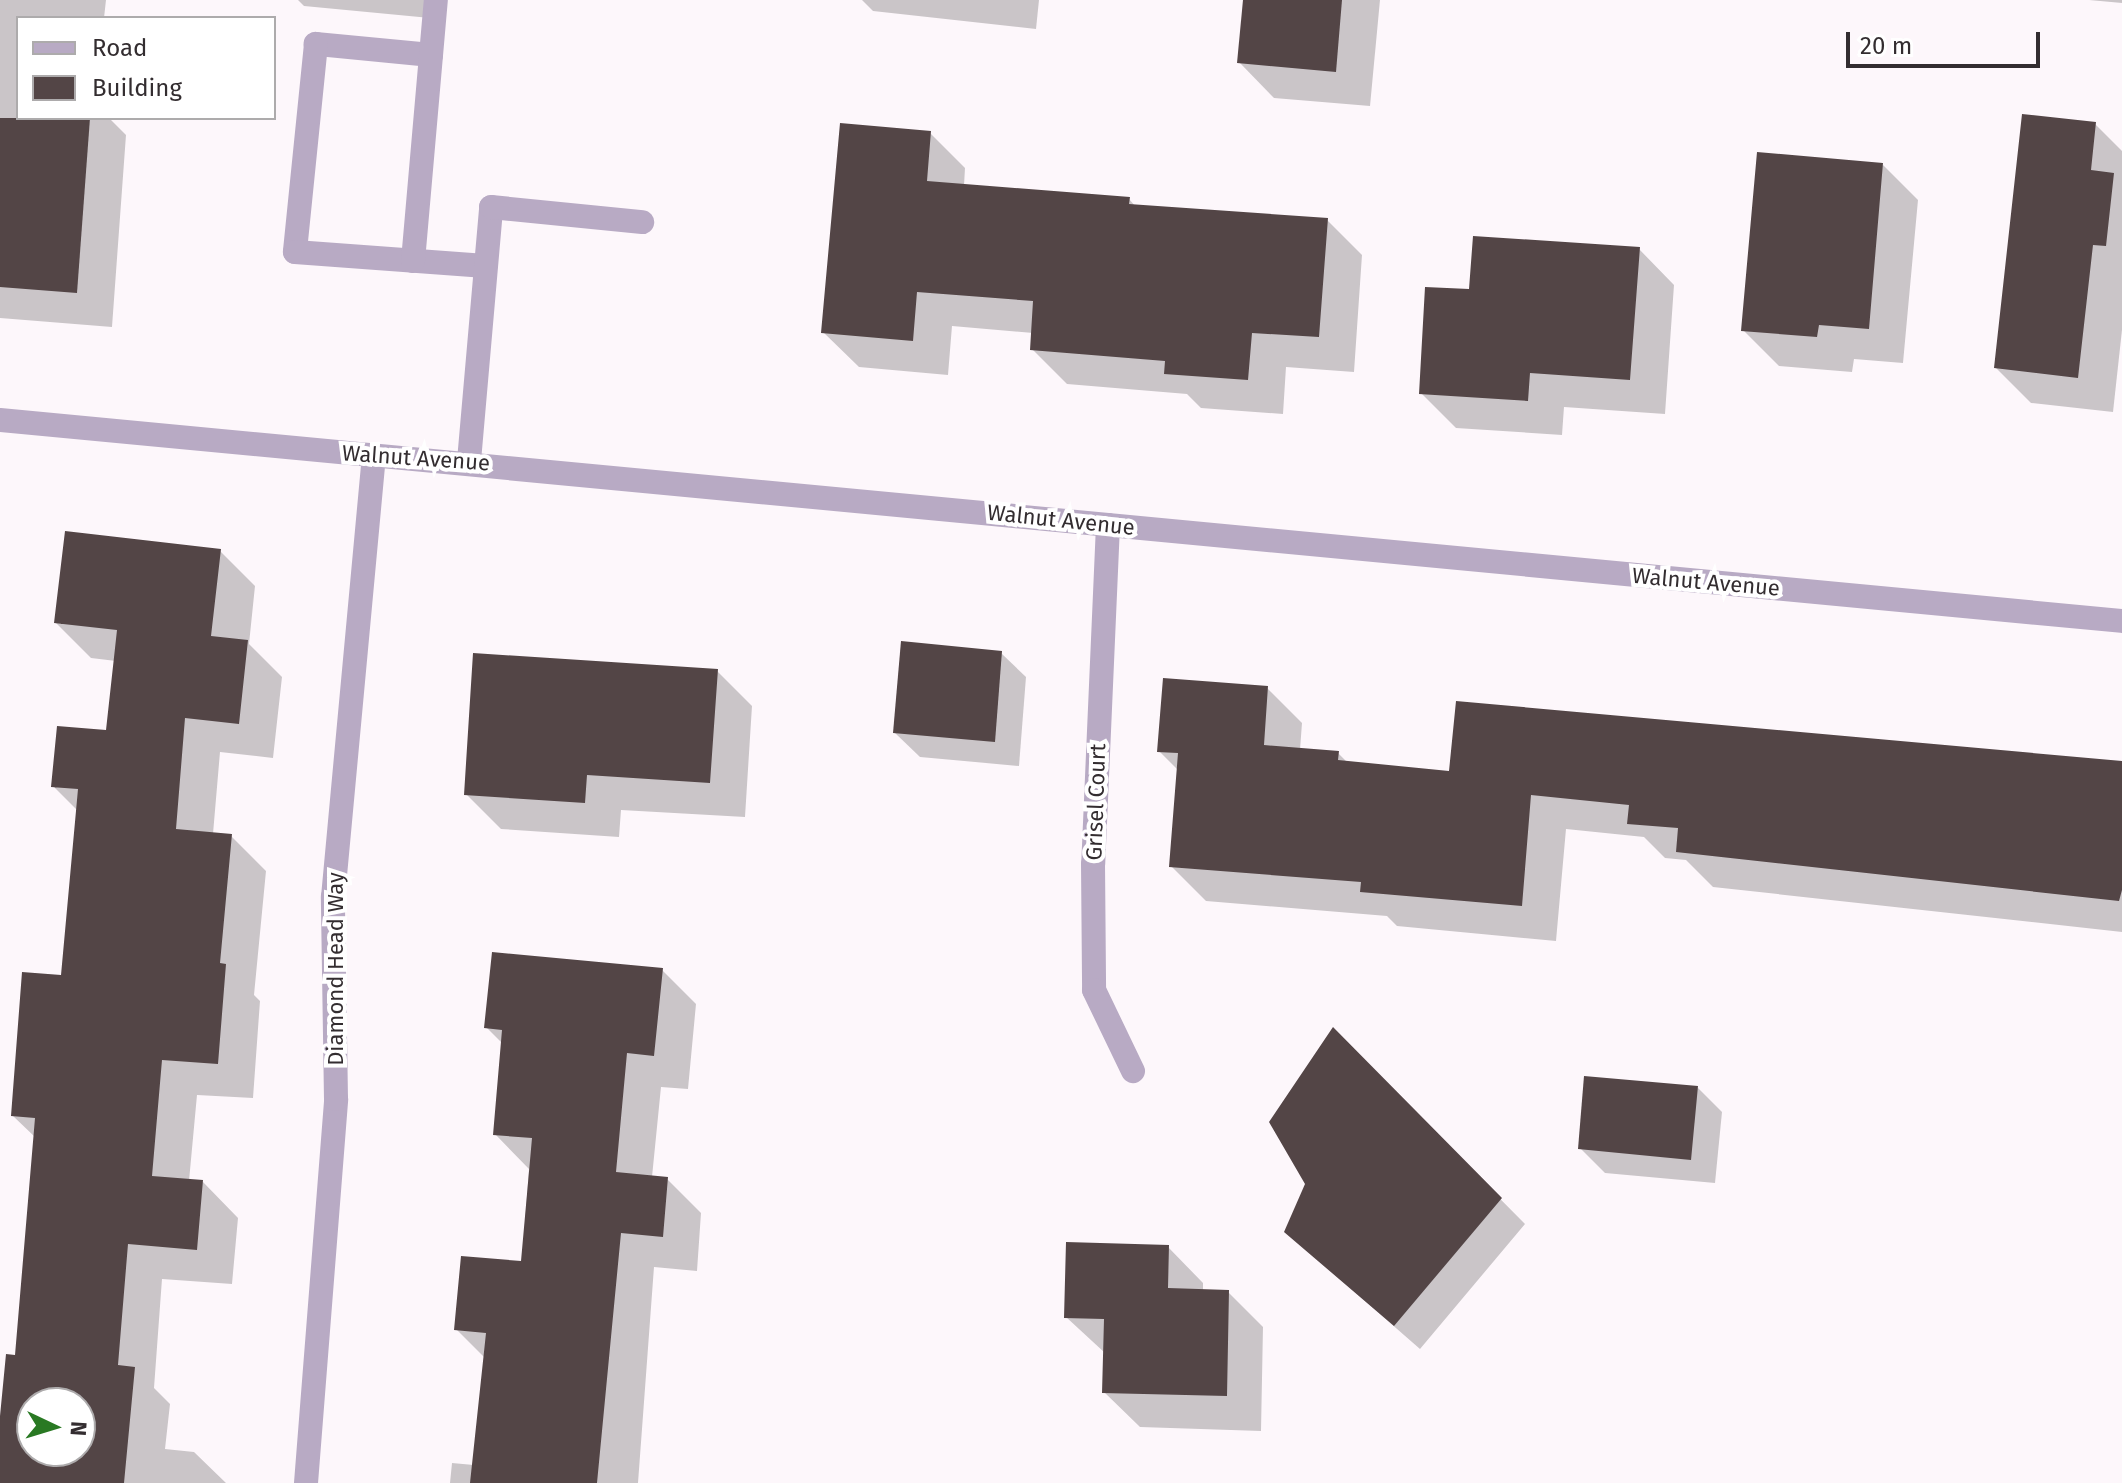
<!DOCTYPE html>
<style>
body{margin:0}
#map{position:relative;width:2122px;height:1483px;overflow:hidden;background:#fdf7fb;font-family:"Fira Sans",sans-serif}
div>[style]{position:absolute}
.shadow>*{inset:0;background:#0003}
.building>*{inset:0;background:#534546}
.minor>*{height:24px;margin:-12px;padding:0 12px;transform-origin:12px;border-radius:12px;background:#b8aac4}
span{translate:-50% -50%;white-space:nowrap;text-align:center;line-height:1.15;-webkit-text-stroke:8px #fff;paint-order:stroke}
.street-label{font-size:22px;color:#332d30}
.legend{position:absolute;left:16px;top:16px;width:260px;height:104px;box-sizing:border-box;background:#fff;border:2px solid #adabac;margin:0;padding:10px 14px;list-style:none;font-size:24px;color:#332d30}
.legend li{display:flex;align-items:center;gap:16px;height:40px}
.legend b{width:40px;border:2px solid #adabac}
.north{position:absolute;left:16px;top:1387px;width:80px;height:80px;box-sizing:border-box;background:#fff;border:2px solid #adabac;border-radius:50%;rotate:94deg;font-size:22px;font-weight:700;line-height:32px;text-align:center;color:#332d30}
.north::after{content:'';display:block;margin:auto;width:28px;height:36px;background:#297923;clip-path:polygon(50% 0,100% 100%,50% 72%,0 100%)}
.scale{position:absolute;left:1846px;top:32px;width:194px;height:36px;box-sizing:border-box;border:4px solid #332d30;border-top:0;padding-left:10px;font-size:24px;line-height:28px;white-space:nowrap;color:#332d30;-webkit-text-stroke:6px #fff;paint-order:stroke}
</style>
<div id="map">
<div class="shadow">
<div style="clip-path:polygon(0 0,106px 0,104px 18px,18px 18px,18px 118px,109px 118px,126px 135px,112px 327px,0 318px)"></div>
<div style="clip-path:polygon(298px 0,432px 0,430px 18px,304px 6px)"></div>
<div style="clip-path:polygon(862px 0,1039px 0,1036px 29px,873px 11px)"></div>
<div style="clip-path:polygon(1245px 0,1380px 0,1370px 106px,1274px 98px,1239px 62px)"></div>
<div style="clip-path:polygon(2089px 0,2122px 0,2122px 3px)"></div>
<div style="clip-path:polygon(2095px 124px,2122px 151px,2122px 330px,2113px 412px,2031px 403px,1996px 368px)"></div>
<div style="clip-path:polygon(930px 133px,965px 168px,964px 186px,1129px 199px,1136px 207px,1327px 220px,1362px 255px,1354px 372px,1286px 367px,1283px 414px,1201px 408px,1187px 394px,1067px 384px,1032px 349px,1033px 333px,952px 326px,948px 375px,859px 367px,823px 332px)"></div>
<div style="clip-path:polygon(1883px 165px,1918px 200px,1903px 363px,1854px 359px,1852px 372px,1779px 366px,1744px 331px)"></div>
<div style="clip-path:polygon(1639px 249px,1674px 285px,1665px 414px,1564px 407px,1562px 435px,1456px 428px,1421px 393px,1471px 292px)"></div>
<div style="clip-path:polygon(evenodd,220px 551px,255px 586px,249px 644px,282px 677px,273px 758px,220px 752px,213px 834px,231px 836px,266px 871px,254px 995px,260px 1001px,253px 1098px,197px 1095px,189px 1181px,203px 1182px,238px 1218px,232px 1284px,162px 1279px,154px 1388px,170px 1404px,165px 1449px,194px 1452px,226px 1483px,0 1483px,0 1436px,17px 1357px,36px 1138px,13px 1116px,63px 977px,78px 811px,53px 786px,108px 732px,116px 661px,91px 658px,56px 623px,220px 551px,32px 1403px,80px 1403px,80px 1451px,32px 1451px,32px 1403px)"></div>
<div style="clip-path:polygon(1001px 653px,1026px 677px,1019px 766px,920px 757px,895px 733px)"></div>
<div style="clip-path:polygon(717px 671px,752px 706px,745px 817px,621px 810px,619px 837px,501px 829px,466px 794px)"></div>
<div style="clip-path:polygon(1267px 688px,1302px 723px,1300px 750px,1338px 753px,1348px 763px,1451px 773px,2122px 763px,2122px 932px,1713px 887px,1686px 860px,1665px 858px,1644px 837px,1566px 829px,1556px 941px,1397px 926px,1387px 916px,1206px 901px,1171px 866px,1179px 771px,1159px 751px)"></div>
<div style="clip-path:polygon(662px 970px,696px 1004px,688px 1089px,661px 1087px,652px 1177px,667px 1179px,701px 1213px,697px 1271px,654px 1267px,638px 1483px,450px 1483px,452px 1463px,474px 1465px,486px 1359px,457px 1330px,522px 1263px,529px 1169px,495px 1134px,503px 1044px,486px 1027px)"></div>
<div style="clip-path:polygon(1334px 1031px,1525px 1224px,1420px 1349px,1286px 1232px,1307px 1184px)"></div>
<div style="clip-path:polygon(1698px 1088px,1722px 1112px,1715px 1183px,1605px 1173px,1580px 1148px)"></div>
<div style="clip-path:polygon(1168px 1247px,1203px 1283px,1203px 1291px,1228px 1292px,1263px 1327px,1261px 1431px,1140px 1427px,1104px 1392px,1105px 1353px,1066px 1317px)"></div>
</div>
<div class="building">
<div style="clip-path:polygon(1243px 0,1342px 0,1336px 72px,1237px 63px)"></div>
<div style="clip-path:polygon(2022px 114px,2096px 122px,2091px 170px,2114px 173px,2106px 246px,2093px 245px,2078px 378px,1994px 368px)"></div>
<div style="clip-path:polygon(0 118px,90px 118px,77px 293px,0 287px)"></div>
<div style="clip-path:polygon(840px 123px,931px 131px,927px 181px,1130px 197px,1129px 204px,1328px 218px,1319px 337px,1252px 333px,1248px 380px,1164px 374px,1165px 361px,1030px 350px,1033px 301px,917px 292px,913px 341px,821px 333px)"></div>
<div style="clip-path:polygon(1757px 152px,1883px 163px,1869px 329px,1819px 325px,1817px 337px,1741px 331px)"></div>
<div style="clip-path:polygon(1473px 236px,1640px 247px,1630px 380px,1530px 373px,1528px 401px,1419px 394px,1425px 287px,1469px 289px)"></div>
<div style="clip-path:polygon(evenodd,65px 531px,221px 549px,211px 636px,248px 640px,239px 724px,185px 718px,176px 829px,232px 834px,220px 963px,226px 964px,218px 1064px,162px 1060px,152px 1176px,203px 1180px,197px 1250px,128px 1244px,118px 1365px,135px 1367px,124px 1483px,0 1483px,0 1416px,6px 1354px,15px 1355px,35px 1118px,11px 1116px,22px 972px,61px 975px,78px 789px,51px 787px,57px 726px,106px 730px,117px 630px,54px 623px,65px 531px,32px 1403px,80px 1403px,80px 1451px,32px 1451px,32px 1403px)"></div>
<div style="clip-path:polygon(901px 641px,1002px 651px,995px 742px,893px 733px)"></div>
<div style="clip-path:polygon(473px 653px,718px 669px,710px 783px,587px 775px,585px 803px,464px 795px)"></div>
<div style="clip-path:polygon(1163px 678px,1268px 686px,1264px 745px,1339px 751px,1338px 760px,1449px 771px,1456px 701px,2122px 761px,2122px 890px,2119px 901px,1676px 852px,1678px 828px,1627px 824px,1629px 805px,1531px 795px,1522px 906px,1360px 892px,1361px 882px,1169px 867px,1178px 753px,1157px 752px)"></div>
<div style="clip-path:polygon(492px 952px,663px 968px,654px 1056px,627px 1053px,616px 1172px,668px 1177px,663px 1237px,621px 1233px,597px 1483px,470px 1483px,486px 1333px,454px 1330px,461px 1256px,521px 1261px,532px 1138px,493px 1135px,502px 1030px,484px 1028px)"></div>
<div style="clip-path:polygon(1333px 1027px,1502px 1198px,1394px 1326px,1284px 1232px,1305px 1184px,1269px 1122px)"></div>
<div style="clip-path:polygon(1584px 1076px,1698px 1086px,1691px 1160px,1578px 1149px)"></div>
<div style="clip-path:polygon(1066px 1242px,1169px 1245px,1168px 1288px,1229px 1290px,1227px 1396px,1102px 1393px,1104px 1319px,1064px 1318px)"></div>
</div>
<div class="minor">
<div style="left:431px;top:55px;width:116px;rotate:-174.5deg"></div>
<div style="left:316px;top:44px;width:209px;rotate:95.8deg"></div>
<div style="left:295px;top:252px;width:191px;rotate:4.2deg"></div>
<div style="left:413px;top:261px;width:262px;rotate:-85deg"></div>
<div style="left:0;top:420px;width:2131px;rotate:5.41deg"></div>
<div style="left:469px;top:461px;width:255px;rotate:-85deg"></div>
<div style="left:491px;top:207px;width:152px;rotate:5.7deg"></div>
<div style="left:1108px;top:525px;width:339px;rotate:92.5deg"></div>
<div style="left:1093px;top:864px;width:126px;rotate:89.5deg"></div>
<div style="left:1094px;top:990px;width:90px;rotate:64.3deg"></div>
<div style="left:306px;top:1483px;width:385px;rotate:-85.5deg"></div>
<div style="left:336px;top:1099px;width:202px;rotate:-90.9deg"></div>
<div style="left:333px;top:897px;width:444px;rotate:-84.7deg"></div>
</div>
<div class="street-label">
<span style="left:416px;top:458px;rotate:4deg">Walnut Avenue</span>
<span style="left:1061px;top:520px;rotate:6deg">Walnut Avenue</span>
<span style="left:1706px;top:582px;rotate:5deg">Walnut Avenue</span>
<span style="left:1096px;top:802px;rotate:-88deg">Grisel Court</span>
<span style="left:336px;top:969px;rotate:-90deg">Diamond Head Way</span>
</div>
<ul class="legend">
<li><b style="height:10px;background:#b8aac4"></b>Road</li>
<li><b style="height:22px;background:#534546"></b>Building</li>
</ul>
<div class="north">N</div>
<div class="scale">20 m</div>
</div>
